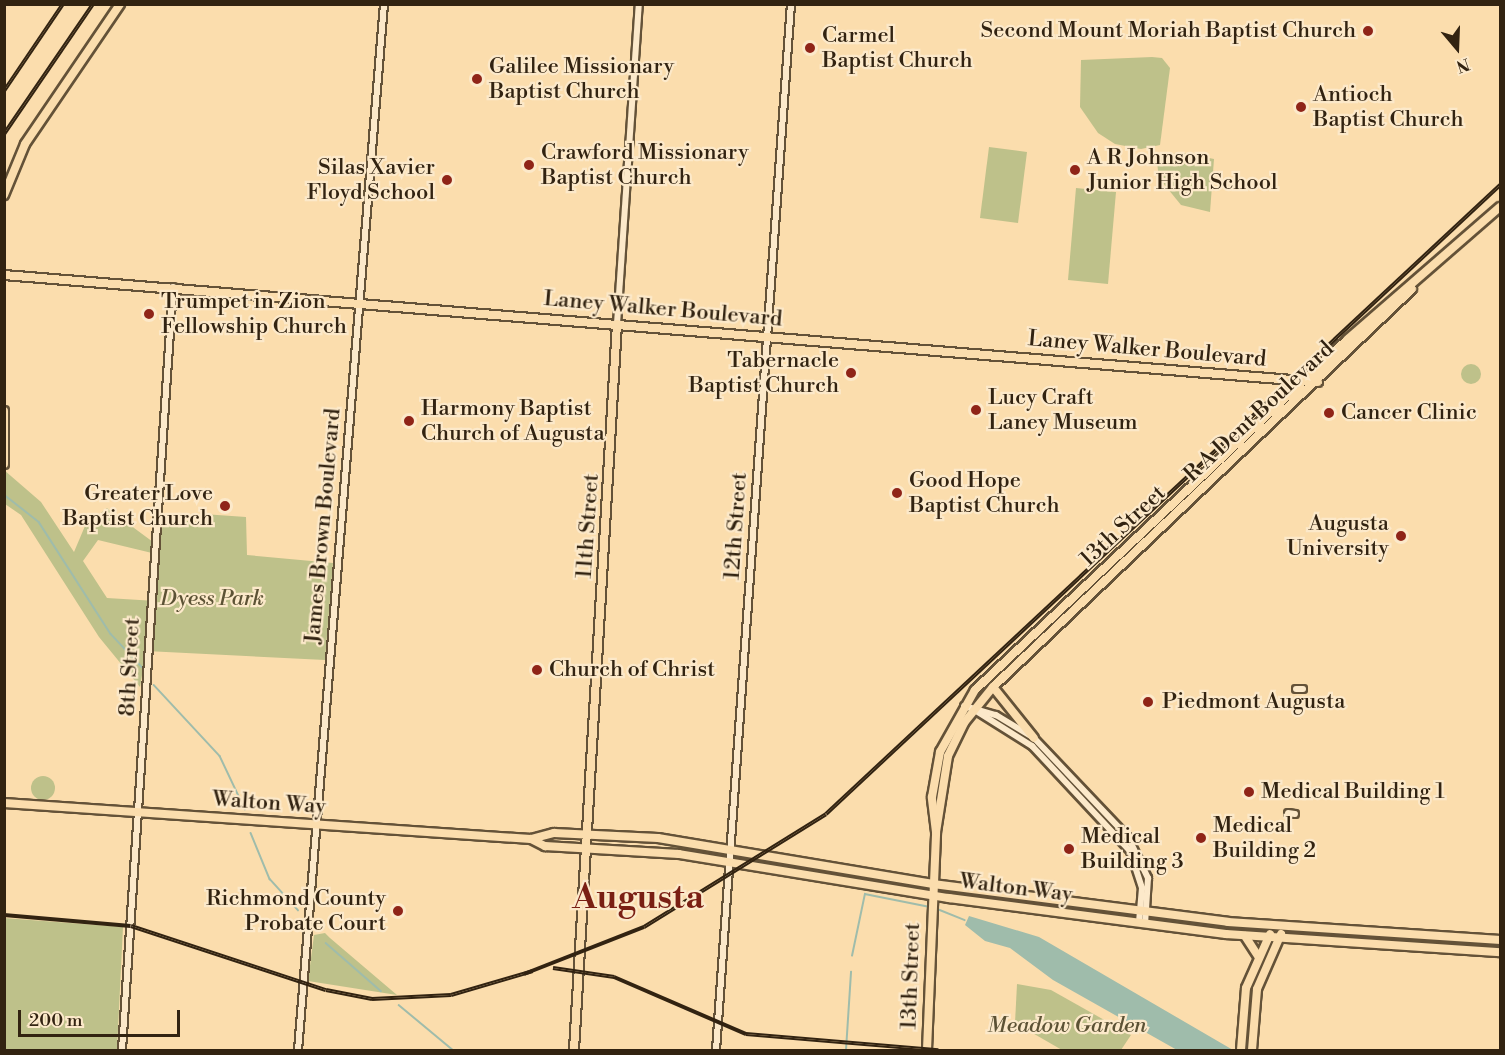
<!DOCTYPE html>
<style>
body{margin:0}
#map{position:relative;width:1505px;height:1055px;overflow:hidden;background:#fbddad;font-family:"Libre Bodoni",serif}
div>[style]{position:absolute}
.green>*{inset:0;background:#bec18a}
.round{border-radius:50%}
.water>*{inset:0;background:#9fbcab}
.stream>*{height:1.5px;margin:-0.75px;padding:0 0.75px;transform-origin:0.75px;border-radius:0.75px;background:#9fbcab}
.roads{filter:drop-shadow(2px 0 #645238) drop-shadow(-2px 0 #645238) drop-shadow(0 2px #645238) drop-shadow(0 -2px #645238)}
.minor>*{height:6px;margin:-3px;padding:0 3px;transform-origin:3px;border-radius:3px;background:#fce9ca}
.major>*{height:8px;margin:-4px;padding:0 4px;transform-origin:4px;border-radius:4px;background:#fbddad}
.rail>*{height:4px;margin-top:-2px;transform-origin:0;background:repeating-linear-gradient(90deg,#fce9ca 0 4.5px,#322311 0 9px);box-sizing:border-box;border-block:2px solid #322311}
.dots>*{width:16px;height:16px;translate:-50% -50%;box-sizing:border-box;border:3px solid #fce9ca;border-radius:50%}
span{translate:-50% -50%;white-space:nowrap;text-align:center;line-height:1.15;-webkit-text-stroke:4.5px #fce9ca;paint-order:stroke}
.poi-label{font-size:22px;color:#322311}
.right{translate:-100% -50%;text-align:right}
.left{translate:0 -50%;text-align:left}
.street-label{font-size:22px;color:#322311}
.park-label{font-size:22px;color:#5c5235;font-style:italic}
.town-label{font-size:34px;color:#7a1f14;font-weight:700}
.frame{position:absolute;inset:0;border:6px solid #322311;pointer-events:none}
.north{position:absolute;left:1427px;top:18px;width:60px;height:60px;-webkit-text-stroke:4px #fce9ca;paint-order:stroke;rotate:161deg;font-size:16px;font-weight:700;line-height:24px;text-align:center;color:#322311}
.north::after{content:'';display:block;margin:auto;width:21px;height:27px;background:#322311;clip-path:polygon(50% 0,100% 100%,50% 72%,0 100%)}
.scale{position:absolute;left:18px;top:1010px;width:162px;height:27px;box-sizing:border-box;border:3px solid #322311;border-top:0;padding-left:8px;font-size:18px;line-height:21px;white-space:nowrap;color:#322311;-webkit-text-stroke:4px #fce9ca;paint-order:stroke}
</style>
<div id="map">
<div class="green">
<div style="clip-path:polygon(1152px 57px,1162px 58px,1170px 68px,1160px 145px,1141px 149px,1115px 144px,1098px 133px,1080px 107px,1081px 60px)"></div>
<div style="clip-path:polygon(989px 147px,1027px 152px,1018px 223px,980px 218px)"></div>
<div style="clip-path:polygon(1185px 153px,1214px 159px,1210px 212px,1181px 205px,1159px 178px,1156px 155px)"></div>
<div style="clip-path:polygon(1076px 188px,1116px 192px,1108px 284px,1068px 280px)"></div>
<div class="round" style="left:1461px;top:364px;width:20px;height:20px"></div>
<div style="clip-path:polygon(4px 470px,41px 502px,74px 552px,85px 526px,107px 508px,153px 542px,152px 553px,98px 540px,83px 561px,107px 598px,156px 601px,162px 519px,202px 522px,203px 514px,246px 517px,247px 555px,333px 563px,325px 660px,146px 651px,140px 687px,99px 637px,21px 515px,5px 504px)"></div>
<div class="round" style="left:31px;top:776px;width:24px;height:24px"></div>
<div style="clip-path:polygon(4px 918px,123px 927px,117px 1050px,5px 1050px)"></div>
<div style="clip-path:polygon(325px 933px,330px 938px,397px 995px,308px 981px,314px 935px)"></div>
<div style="clip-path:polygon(1017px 984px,1051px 990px,1131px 1035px,1121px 1050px,1062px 1050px,1015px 1023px)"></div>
</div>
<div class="water">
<div style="clip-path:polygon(969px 916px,1039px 937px,1233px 1050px,1177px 1050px,1053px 980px,1010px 948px,985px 941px,965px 925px)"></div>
</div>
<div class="stream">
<div style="left:6px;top:496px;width:42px;rotate:38.2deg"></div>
<div style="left:39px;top:522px;width:133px;rotate:57.3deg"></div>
<div style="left:111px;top:634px;width:45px;rotate:46.8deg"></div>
<div style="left:154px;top:685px;width:97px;rotate:47.1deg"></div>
<div style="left:220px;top:756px;width:59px;rotate:64.7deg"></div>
<div style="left:251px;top:833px;width:50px;rotate:67.6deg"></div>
<div style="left:270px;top:879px;width:42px;rotate:47.9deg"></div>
<div style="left:935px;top:908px;width:32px;rotate:22deg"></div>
<div style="left:326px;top:943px;width:73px;rotate:41.1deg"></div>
<div style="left:852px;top:956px;width:63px;rotate:-78.2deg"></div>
<div style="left:865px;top:894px;width:66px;rotate:11.3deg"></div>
<div style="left:399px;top:1005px;width:70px;rotate:39.8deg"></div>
<div style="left:785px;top:1050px;width:12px"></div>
<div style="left:846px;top:1050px;width:78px;rotate:-86.3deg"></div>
</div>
<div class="roads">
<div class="minor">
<div style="left:617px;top:324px;width:321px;rotate:-86.1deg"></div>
<div style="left:1296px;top:689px;width:7px"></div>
<div style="left:964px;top:706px;width:33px;rotate:16deg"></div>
<div style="left:996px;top:715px;width:44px;rotate:31.2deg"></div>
<div style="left:1034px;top:738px;width:137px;rotate:46.5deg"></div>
<div style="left:1128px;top:837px;width:46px;rotate:64deg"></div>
<div style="left:1148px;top:878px;width:46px;rotate:93.7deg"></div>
<div style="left:973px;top:709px;width:70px;rotate:32.1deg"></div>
<div style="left:1032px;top:746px;width:144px;rotate:47deg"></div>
<div style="left:1130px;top:851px;width:39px;rotate:72deg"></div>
<div style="left:1142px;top:888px;width:35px;rotate:95deg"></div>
<div style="left:1288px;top:813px;width:7px;rotate:8deg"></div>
<div style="left:122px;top:1050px;width:765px;rotate:-86.18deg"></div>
<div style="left:298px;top:1050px;width:1050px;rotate:-85.3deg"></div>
<div style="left:716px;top:1050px;width:1049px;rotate:-85.9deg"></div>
</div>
<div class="major">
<div style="left:4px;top:195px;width:55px;rotate:-67.6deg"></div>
<div style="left:25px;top:144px;width:169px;rotate:-55.8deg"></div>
<div style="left:4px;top:275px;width:1318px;rotate:4.66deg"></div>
<div style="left:4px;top:411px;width:53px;rotate:90deg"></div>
<div style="left:993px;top:687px;width:65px;rotate:51.2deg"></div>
<div style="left:4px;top:803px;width:528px;rotate:3.91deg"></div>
<div style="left:531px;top:839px;width:24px;rotate:-15deg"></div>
<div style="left:554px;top:833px;width:104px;rotate:2.8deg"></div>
<div style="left:658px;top:838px;width:279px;rotate:9.5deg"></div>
<div style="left:933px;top:884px;width:297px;rotate:7.3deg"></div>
<div style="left:1228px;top:922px;width:273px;rotate:3.8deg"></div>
<div style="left:936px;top:832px;width:35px;rotate:-97deg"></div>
<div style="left:932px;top:797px;width:46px;rotate:-79.9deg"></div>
<div style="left:940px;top:752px;width:71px;rotate:-60.6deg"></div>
<div style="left:975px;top:690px;width:512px;rotate:-43.26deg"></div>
<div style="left:1348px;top:339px;width:201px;rotate:-41deg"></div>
<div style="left:531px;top:839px;width:16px;rotate:27deg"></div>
<div style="left:545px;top:846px;width:134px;rotate:3.4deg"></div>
<div style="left:679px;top:854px;width:274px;rotate:9.3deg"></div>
<div style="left:949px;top:898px;width:279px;rotate:7.4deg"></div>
<div style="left:1226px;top:934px;width:275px;rotate:3.8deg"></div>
<div style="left:1245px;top:936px;width:24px;rotate:57deg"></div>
<div style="left:574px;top:1050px;width:727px;rotate:-86.61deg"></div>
<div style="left:927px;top:1050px;width:218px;rotate:-87.6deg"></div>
<div style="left:936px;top:832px;width:77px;rotate:-81deg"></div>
<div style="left:948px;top:756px;width:37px;rotate:-64deg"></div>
<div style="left:964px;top:723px;width:46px;rotate:-51.1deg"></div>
<div style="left:993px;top:687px;width:578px;rotate:-43.53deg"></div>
<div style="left:1241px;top:1050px;width:62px;rotate:-85.4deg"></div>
<div style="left:1246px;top:988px;width:59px;rotate:-66deg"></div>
<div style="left:1252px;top:1050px;width:61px;rotate:-85.3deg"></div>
<div style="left:1257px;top:989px;width:60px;rotate:-66.4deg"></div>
</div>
</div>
<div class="rail">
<div style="left:4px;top:91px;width:105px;rotate:-55.9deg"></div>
<div style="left:4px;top:134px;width:158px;rotate:-55.6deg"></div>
<div style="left:4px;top:915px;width:127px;rotate:5deg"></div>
<div style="left:131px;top:926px;width:205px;rotate:18.2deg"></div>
<div style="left:326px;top:990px;width:47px;rotate:11.1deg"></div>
<div style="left:372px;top:999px;width:79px;rotate:-2.9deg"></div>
<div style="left:451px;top:995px;width:85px;rotate:-16.3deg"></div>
<div style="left:553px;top:968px;width:62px;rotate:8.4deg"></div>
<div style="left:614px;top:977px;width:144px;rotate:23.4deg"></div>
<div style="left:746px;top:1034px;width:193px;rotate:4.8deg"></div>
<div style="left:524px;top:974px;width:129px;rotate:-21.4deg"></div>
<div style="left:644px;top:927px;width:214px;rotate:-31.8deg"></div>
<div style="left:826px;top:814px;width:922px;rotate:-43.02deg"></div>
</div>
<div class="dots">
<div style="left:1368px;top:31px;background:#8f2418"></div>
<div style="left:810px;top:48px;background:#8f2418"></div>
<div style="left:477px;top:79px;background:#8f2418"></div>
<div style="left:1301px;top:107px;background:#8f2418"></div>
<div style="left:529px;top:165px;background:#8f2418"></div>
<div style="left:1075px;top:170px;background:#8f2418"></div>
<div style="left:447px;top:180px;background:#8f2418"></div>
<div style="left:149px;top:314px;background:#8f2418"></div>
<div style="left:851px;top:373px;background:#8f2418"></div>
<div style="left:976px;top:410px;background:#8f2418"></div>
<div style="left:1329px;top:413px;background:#8f2418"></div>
<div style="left:409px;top:421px;background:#8f2418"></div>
<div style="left:897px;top:493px;background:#8f2418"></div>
<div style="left:225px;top:506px;background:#8f2418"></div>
<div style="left:1401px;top:536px;background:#8f2418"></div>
<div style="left:537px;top:670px;background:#8f2418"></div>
<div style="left:1148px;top:702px;background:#8f2418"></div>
<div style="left:1249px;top:792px;background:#8f2418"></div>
<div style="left:1201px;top:838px;background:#8f2418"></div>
<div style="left:1069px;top:849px;background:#8f2418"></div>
<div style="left:398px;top:911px;background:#8f2418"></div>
</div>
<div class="poi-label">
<span class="right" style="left:1356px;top:31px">Second Mount Moriah Baptist Church</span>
<span class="left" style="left:822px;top:48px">Carmel<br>Baptist Church</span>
<span class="left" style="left:489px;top:79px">Galilee Missionary<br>Baptist Church</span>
<span class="left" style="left:1313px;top:107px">Antioch<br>Baptist Church</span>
<span class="left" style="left:541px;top:165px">Crawford Missionary<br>Baptist Church</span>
<span class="left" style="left:1087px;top:170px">A R Johnson<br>Junior High School</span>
<span class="right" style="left:435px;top:180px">Silas Xavier<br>Floyd School</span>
<span class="left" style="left:161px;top:314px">Trumpet in Zion<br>Fellowship Church</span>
<span class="right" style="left:839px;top:373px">Tabernacle<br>Baptist Church</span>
<span class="left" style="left:988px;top:410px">Lucy Craft<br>Laney Museum</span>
<span class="left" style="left:421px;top:421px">Harmony Baptist<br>Church of Augusta</span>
<span class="left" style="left:1341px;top:413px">Cancer Clinic</span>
<span class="left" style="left:909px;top:493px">Good Hope<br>Baptist Church</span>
<span class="right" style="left:213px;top:506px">Greater Love<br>Baptist Church</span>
<span class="right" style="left:1389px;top:536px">Augusta<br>University</span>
<span class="left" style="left:549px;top:670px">Church of Christ</span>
<span class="left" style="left:1162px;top:702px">Piedmont Augusta</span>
<span class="left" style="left:1261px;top:792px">Medical Building 1</span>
<span class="left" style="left:1213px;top:838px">Medical<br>Building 2</span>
<span class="left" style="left:1081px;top:849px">Medical<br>Building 3</span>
<span class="right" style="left:386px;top:911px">Richmond County<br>Probate Court</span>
</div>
<div class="street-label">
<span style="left:663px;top:309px;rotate:5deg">Laney Walker Boulevard</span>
<span style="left:1147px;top:349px;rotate:5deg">Laney Walker Boulevard</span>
<span style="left:1259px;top:412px;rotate:-43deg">R A Dent Boulevard</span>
<span style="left:323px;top:526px;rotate:-85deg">James Brown Boulevard</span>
<span style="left:588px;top:526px;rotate:-86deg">11th Street</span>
<span style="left:736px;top:526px;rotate:-86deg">12th Street</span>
<span style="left:1123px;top:526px;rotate:-43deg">13th Street</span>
<span style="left:130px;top:667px;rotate:-87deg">8th Street</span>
<span style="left:269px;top:803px;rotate:4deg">Walton Way</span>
<span style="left:1016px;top:888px;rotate:7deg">Walton Way</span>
<span style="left:911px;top:976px;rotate:-88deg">13th Street</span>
</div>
<div class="park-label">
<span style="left:212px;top:599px">Dyess Park</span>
<span style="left:1067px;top:1026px">Meadow Garden</span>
</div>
<div class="town-label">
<span style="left:638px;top:899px">Augusta</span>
</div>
<div class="frame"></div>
<div class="north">N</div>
<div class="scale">200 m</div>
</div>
